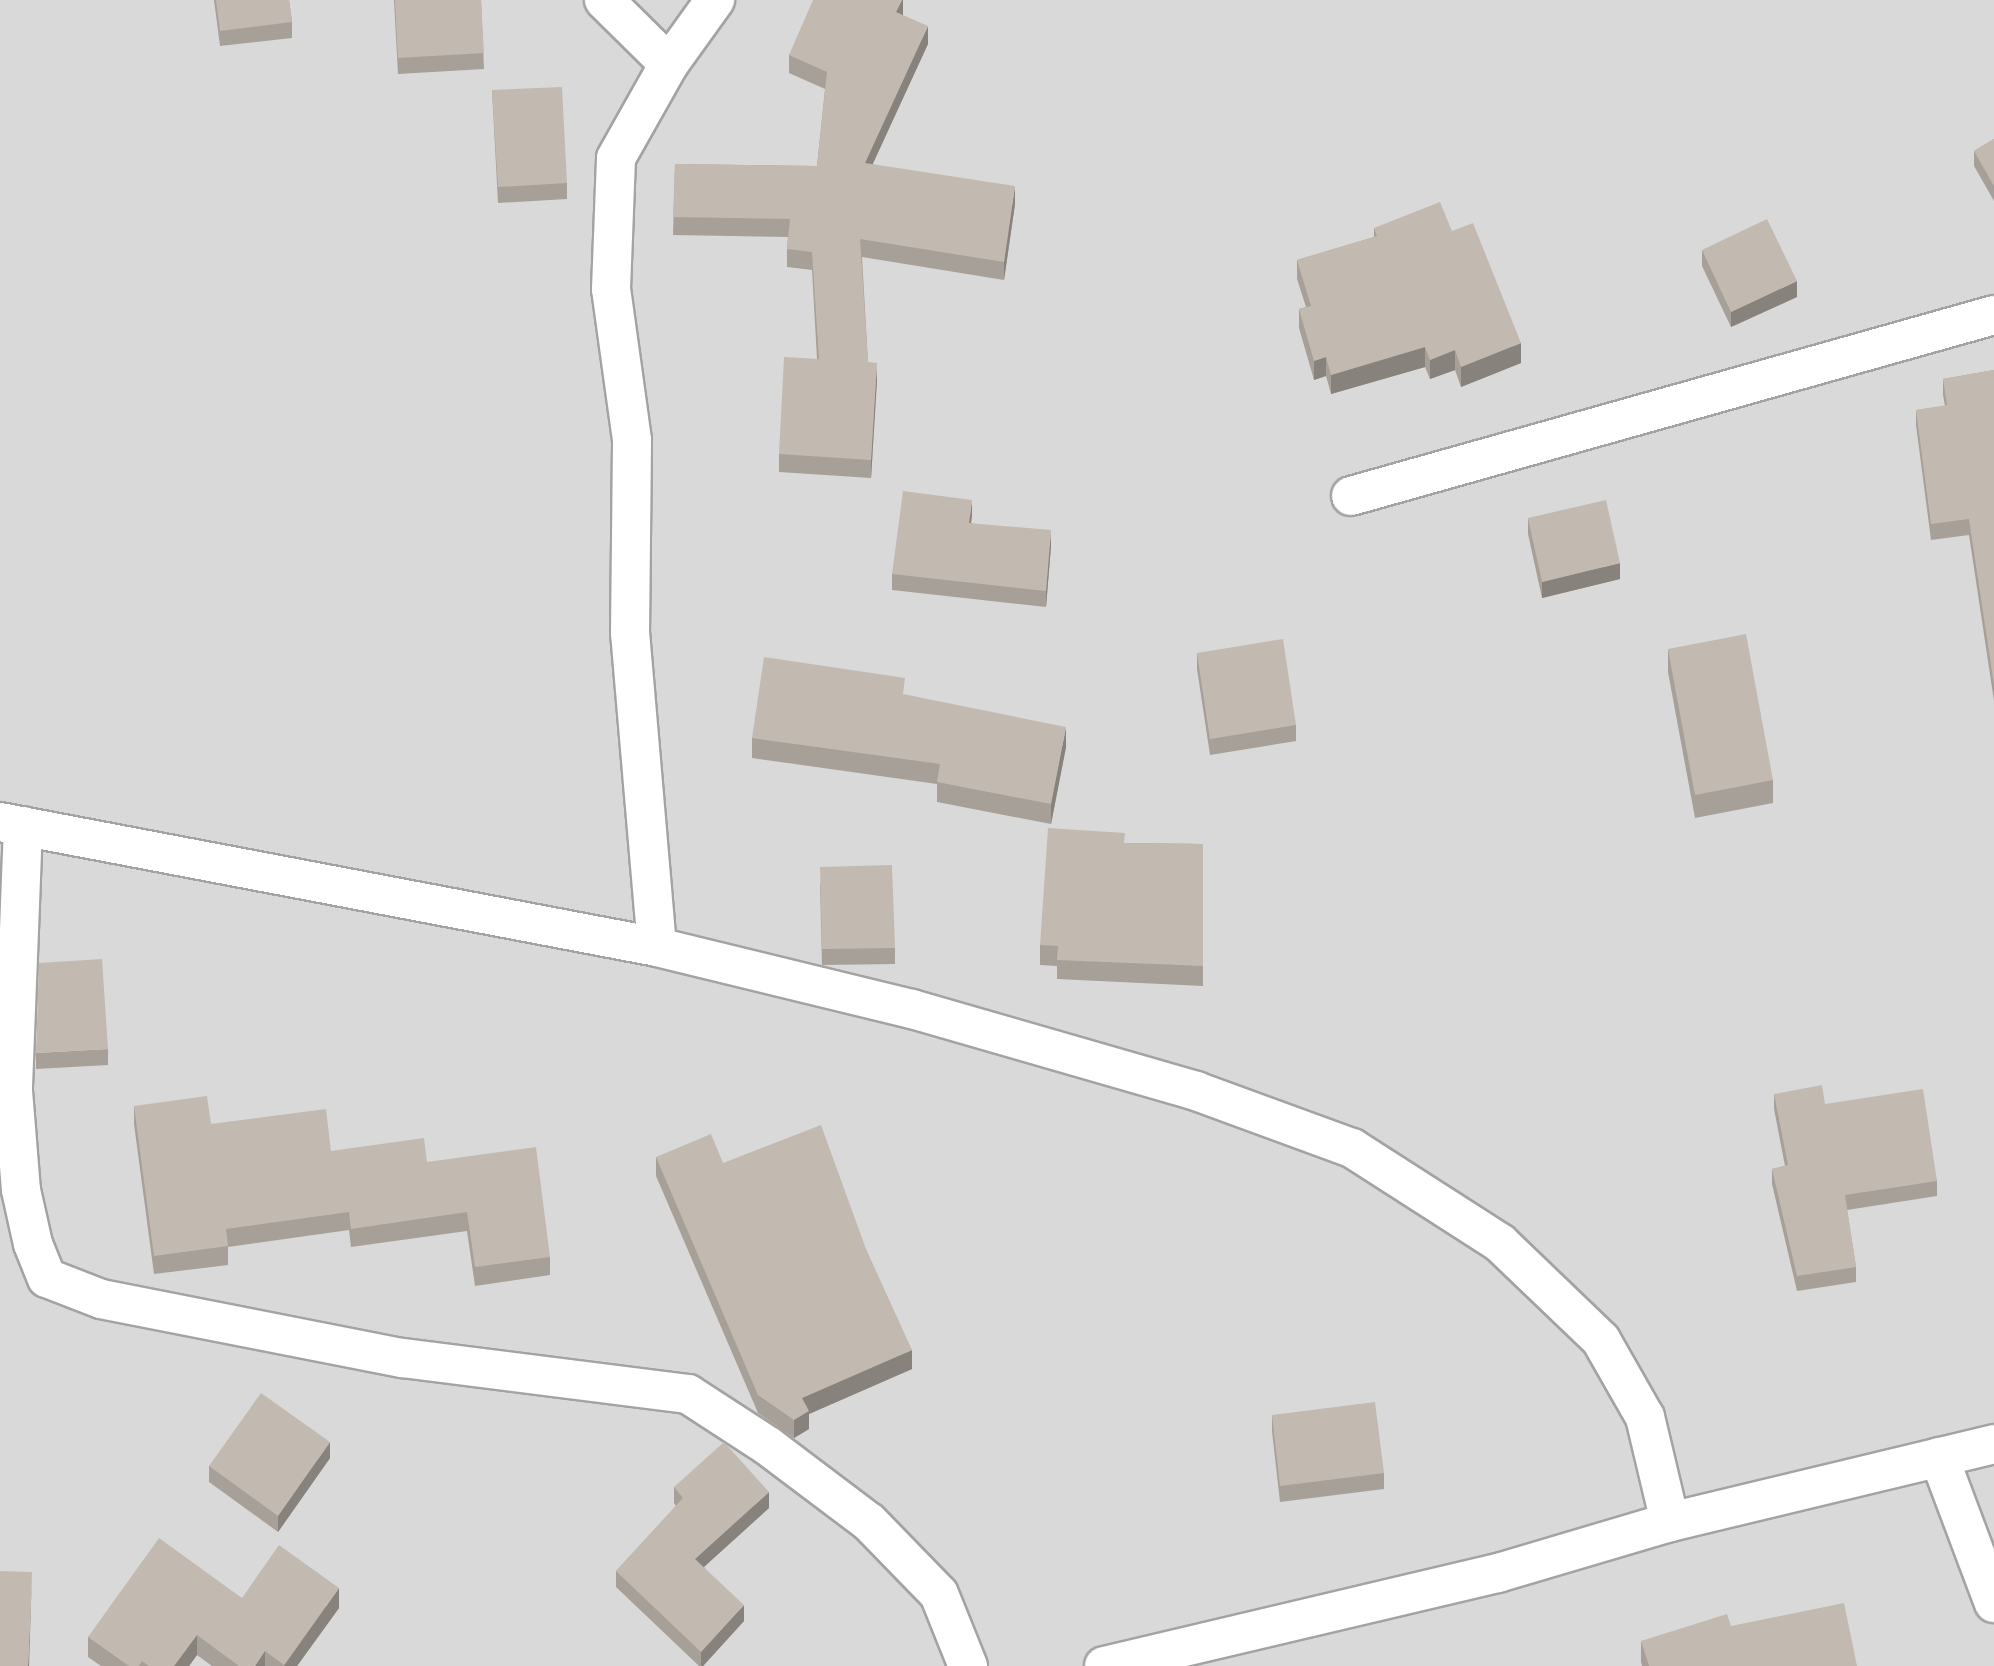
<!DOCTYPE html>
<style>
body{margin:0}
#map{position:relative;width:1994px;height:1666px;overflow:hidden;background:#eeebe2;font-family:"IBM Plex Sans",sans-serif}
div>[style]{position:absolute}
.residential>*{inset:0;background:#dad9d9}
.roads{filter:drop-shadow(2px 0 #a3a3a3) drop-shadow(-2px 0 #a3a3a3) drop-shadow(0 2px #a3a3a3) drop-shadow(0 -2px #a3a3a3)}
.minor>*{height:38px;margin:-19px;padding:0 19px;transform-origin:19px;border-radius:19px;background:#fff}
.wall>*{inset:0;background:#a7a098}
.shaded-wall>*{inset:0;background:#88827c}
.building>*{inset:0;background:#c2bab1}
span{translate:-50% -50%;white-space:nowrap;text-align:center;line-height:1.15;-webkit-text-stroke:5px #fff;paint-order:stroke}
</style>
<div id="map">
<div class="residential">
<div style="clip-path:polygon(0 0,1994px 0,1994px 1666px,0 1666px)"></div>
</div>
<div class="roads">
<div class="minor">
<div style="left:604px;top:0;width:91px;rotate:44.6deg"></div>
<div style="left:1351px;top:496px;width:668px;rotate:-15.72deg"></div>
<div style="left:0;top:822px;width:669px;rotate:10.77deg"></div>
<div style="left:657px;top:947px;width:262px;rotate:13.7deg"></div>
<div style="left:912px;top:1009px;width:296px;rotate:16.1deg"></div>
<div style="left:1196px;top:1091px;width:166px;rotate:20.1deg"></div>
<div style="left:1352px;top:1148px;width:176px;rotate:32.7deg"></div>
<div style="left:1500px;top:1243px;width:140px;rotate:43.8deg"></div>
<div style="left:1601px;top:1340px;width:89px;rotate:60.3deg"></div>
<div style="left:1645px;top:1417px;width:108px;rotate:76.6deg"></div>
<div style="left:23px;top:826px;width:265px;rotate:92.2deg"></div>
<div style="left:13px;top:1091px;width:99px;rotate:85.4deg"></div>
<div style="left:21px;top:1190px;width:55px;rotate:77.5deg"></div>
<div style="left:33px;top:1244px;width:37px;rotate:68deg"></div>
<div style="left:47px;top:1278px;width:58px;rotate:21.3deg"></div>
<div style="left:101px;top:1299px;width:308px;rotate:11.1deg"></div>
<div style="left:403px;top:1358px;width:287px;rotate:7.2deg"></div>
<div style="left:688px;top:1394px;width:95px;rotate:33deg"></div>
<div style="left:768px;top:1446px;width:126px;rotate:37deg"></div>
<div style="left:869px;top:1522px;width:100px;rotate:45.8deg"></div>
<div style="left:939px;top:1594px;width:78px;rotate:68.1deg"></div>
<div style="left:657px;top:947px;width:314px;rotate:-94.9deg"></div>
<div style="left:630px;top:634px;width:194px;rotate:-89.4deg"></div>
<div style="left:632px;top:440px;width:152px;rotate:-97.9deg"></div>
<div style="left:611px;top:289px;width:131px;rotate:-87.8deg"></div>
<div style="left:616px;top:158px;width:108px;rotate:-60.6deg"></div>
<div style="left:669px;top:64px;width:79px;rotate:-54.3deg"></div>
<div style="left:1939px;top:1457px;width:156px;rotate:69.4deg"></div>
<div style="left:1104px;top:1666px;width:405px;rotate:-13.3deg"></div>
<div style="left:1498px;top:1573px;width:179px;rotate:-16.5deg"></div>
<div style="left:1670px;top:1522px;width:333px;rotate:-13.5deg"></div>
</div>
</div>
<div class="wall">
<div style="clip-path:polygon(214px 0,289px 0,292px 22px,292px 38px,220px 46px)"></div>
<div style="clip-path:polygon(394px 0,481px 0,484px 69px,398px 74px)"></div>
<div style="clip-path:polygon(903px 0,903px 15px,928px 44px,872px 164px,1015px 204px,1004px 280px,862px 257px,868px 362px,877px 380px,871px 478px,779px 472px,779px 454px,817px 359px,812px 270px,787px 267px,787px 249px,788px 237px,673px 235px,675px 164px,817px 166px,825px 89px,789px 73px,789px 55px)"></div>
<div style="clip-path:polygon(492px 90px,567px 183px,567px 199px,498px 203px)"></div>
<div style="clip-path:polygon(1994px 139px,1994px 201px,1974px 166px,1974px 151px)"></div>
<div style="clip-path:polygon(1374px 228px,1452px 231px,1521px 363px,1461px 387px,1455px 370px,1430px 379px,1425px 367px,1331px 394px,1326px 376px,1314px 380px,1299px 328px,1299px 309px,1306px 307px,1297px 279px,1297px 260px,1374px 237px)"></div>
<div style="clip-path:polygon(1702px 250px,1797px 297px,1731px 327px,1702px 266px)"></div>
<div style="clip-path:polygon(1994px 370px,1994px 701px,1969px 535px,1931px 540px,1916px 425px,1916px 410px,1945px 406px,1943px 395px,1943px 379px)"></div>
<div style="clip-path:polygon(972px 515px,971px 523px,1051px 546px,1046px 607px,892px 590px,892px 574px)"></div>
<div style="clip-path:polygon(1528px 518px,1620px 579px,1542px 598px,1528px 534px)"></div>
<div style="clip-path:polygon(1668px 649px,1773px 780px,1773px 803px,1695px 818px,1668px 672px)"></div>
<div style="clip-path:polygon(1197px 653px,1296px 725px,1296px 741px,1210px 755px,1197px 669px)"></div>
<div style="clip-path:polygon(905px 695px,1066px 747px,1051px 824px,937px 802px,937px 784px,752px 758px,752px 738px)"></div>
<div style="clip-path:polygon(1125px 843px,1203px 844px,1203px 986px,1057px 979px,1057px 966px,1040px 965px,1040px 945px)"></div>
<div style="clip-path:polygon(820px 883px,895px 948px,895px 964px,822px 965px)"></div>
<div style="clip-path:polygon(108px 1049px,108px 1065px,36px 1069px,36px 1053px)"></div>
<div style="clip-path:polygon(1774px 1094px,1825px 1104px,1937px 1181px,1937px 1196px,1847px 1210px,1856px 1267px,1856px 1282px,1797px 1291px,1772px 1184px,1772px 1169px,1785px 1166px,1774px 1109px)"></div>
<div style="clip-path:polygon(134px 1106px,331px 1151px,427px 1162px,550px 1257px,550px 1275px,475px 1286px,467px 1231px,351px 1247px,349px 1230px,228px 1247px,228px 1265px,154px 1274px,134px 1124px)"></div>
<div style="clip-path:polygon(656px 1157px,723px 1163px,866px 1249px,912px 1369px,809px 1414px,809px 1429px,794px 1438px,758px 1413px,656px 1176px)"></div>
<div style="clip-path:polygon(1272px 1415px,1384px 1473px,1384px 1489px,1280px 1502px,1272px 1431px)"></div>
<div style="clip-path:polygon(330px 1458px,278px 1532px,209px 1482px,209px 1466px)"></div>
<div style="clip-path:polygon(674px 1487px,769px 1508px,704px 1567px,744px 1621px,703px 1666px,699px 1666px,616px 1587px,616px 1571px,676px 1506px,674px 1503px)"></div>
<div style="clip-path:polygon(242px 1598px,339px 1608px,297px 1666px,212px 1666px,197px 1655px,189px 1666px,101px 1666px,88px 1657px,88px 1637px)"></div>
<div style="clip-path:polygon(1731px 1626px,1857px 1666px,1642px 1666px,1641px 1662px,1641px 1641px)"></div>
</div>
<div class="shaded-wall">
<div style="clip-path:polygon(902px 0,903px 0,903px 16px,896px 12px)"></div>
<div style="clip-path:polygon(928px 26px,928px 44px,865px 181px,865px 163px)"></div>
<div style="clip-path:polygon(1015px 186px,1015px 204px,1004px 280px,1004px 262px)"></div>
<div style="clip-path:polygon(1797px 281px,1797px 297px,1731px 327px,1731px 312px)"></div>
<div style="clip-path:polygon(1521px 343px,1521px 363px,1461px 387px,1461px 367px)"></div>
<div style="clip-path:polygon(1425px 347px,1425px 367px,1331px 394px,1331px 375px)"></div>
<div style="clip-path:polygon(1455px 350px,1455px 370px,1430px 379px,1430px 360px)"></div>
<div style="clip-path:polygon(1326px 357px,1326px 376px,1314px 380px,1314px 361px)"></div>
<div style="clip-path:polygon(877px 363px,877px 380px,871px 478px,871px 460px)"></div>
<div style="clip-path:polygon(972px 500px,972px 515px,969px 539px,969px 523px)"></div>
<div style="clip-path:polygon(1051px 530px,1051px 546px,1046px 607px,1046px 591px)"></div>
<div style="clip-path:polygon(1620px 563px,1620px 579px,1542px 598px,1542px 582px)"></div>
<div style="clip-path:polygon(1066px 727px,1066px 747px,1051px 824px,1051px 804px)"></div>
<div style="clip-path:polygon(912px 1350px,912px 1369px,809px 1414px,809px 1429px,794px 1438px,794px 1420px,802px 1398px)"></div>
<div style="clip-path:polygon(330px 1442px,330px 1458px,278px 1532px,278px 1516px)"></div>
<div style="clip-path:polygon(769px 1492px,769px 1508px,695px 1575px,695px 1559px)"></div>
<div style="clip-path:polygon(32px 1572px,29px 1666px,28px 1666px)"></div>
<div style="clip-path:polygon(339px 1588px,339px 1608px,297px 1666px,284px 1666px)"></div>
<div style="clip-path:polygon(744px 1605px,744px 1621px,703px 1666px,701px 1666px,701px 1652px)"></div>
<div style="clip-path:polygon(197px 1635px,197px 1655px,189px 1666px,174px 1666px)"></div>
<div style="clip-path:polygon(265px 1651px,265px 1666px,255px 1666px)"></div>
</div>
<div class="building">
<div style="clip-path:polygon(216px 0,289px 0,292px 22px,220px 31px)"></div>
<div style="clip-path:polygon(395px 0,481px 0,484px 53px,398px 58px)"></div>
<div style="clip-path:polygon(813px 0,902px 0,896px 12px,928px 26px,865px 163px,1015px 186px,1004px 262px,860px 239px,868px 362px,877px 363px,871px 460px,779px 454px,784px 357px,819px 359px,812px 252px,787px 249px,790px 219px,673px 217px,675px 164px,817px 166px,827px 72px,789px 55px)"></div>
<div style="clip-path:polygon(562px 87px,567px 183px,498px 187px,492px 90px)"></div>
<div style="clip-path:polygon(1994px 139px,1994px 186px,1974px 151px)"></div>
<div style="clip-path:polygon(1440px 202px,1452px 231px,1473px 223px,1521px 343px,1461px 367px,1455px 350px,1430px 360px,1425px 347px,1331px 375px,1326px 357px,1314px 361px,1299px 309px,1311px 306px,1297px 260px,1377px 236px,1374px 228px)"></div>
<div style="clip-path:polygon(1767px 219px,1797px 281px,1731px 312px,1702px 250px)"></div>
<div style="clip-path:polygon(1994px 370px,1994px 685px,1969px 519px,1931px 524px,1916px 410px,1947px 405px,1943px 379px)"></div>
<div style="clip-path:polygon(903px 491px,972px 500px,969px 523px,1051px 530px,1046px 591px,892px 574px)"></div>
<div style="clip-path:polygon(1606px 500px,1620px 563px,1542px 582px,1528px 518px)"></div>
<div style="clip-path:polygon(1746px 634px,1773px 780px,1695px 795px,1668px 649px)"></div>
<div style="clip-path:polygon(1283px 639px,1296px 725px,1210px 739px,1197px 653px)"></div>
<div style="clip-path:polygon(764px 657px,905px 678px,903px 694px,1066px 727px,1051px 804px,937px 782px,940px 764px,752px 738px)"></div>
<div style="clip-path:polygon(1048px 828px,1125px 833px,1124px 843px,1203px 844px,1203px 966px,1057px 960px,1058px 946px,1040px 945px)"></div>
<div style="clip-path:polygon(892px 865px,895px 948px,822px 949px,820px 867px)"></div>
<div style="clip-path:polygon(102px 959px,108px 1049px,36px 1053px,39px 963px)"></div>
<div style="clip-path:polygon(1822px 1085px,1825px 1104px,1923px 1089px,1937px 1181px,1845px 1195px,1856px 1267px,1797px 1276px,1772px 1169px,1788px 1165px,1774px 1094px)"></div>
<div style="clip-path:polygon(207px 1096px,211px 1124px,326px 1109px,331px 1151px,424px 1138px,427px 1162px,536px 1147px,550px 1257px,475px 1267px,467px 1212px,351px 1229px,349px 1212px,226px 1229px,228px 1246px,154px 1256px,134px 1106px)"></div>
<div style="clip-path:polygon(821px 1125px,866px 1249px,912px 1350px,802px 1398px,809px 1411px,794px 1420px,758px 1395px,656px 1157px,711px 1134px,723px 1163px)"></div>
<div style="clip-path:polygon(261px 1393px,330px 1442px,278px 1516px,209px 1466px)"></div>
<div style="clip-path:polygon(1375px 1402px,1384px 1473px,1280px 1486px,1272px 1415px)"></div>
<div style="clip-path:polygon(724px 1442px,769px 1492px,695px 1559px,744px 1605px,701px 1652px,616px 1571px,683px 1498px,674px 1487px)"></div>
<div style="clip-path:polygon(159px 1538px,242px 1598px,279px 1545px,339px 1588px,284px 1665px,265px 1651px,255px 1666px,239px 1666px,197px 1635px,174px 1666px,149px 1666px,142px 1661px,139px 1666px,129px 1666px,88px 1637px)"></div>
<div style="clip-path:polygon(0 1571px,32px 1572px,28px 1666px,0 1666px)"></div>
<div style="clip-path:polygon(1844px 1603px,1857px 1666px,1649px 1666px,1641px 1641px,1727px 1614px,1731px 1626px)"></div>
</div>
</div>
